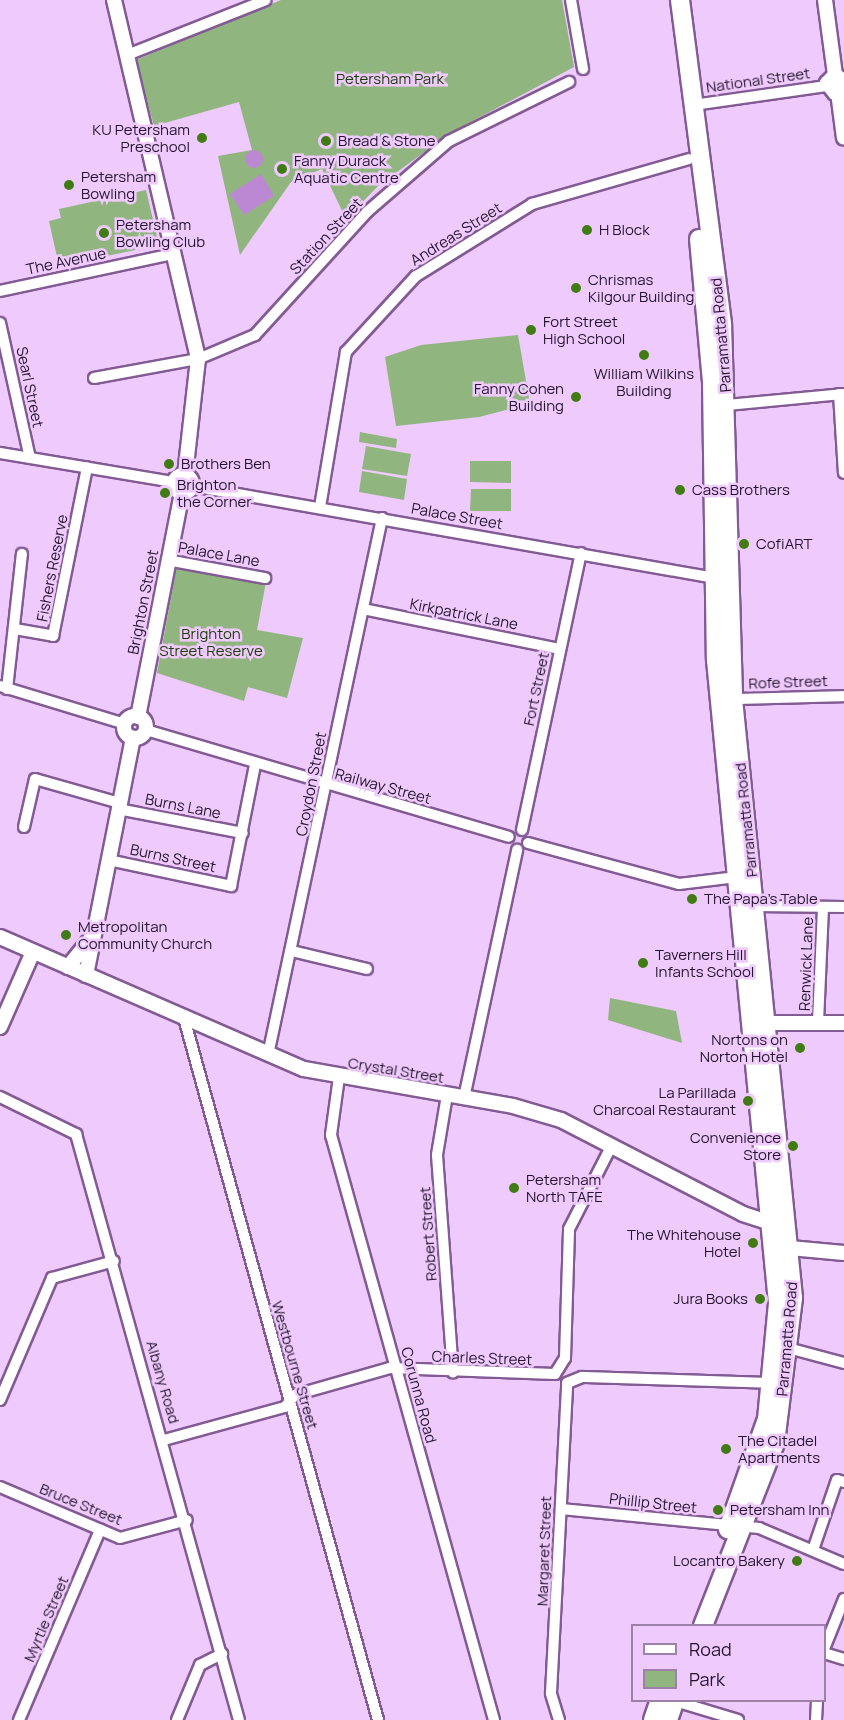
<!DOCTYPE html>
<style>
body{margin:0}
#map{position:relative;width:844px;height:1720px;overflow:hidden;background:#eecafd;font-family:Manrope,sans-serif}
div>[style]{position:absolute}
.green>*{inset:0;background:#91b57f}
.water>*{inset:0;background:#bc88d3}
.round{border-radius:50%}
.roads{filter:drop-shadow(2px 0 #835b94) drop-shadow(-2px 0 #835b94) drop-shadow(0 2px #835b94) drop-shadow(0 -2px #835b94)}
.street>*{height:10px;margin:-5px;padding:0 5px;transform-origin:5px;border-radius:5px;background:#fff}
.secondary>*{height:14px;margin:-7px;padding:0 7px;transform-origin:7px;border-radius:7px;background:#fff}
.secondary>.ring{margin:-7px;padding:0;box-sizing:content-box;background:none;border:14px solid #fff;border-radius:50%}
.highway>*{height:18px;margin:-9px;padding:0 9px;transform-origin:9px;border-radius:9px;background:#fff}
.dots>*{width:16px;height:16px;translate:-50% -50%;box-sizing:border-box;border:3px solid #eecafd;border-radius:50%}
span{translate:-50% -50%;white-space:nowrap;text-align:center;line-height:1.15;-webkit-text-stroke:5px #eecafd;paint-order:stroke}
.park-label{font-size:15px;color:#1a3b02}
.street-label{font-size:15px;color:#25142c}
.poi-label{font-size:15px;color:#25142c}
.right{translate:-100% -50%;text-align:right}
.left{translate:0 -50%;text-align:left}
.legend{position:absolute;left:631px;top:1624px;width:195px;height:78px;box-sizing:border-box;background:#eecafd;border:2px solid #9e81a9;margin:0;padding:8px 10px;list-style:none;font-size:18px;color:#25142c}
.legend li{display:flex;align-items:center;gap:12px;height:30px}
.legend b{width:30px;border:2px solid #9e81a9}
</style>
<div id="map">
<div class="green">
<div style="clip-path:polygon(281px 0,562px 0,574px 67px,450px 133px,378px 186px,346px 219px,322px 169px,291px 182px,240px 255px,218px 156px,252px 150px,239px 102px,154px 126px,136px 60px)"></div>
<div style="clip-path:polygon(146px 190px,159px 245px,59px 266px,49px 221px,61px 218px,59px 209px)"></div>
<div style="clip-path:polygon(518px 335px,530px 404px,479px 417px,396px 426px,385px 357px,421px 345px)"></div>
<div style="clip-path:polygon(360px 432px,397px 439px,396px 448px,359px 442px)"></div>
<div style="clip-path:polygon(366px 446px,411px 454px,407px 476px,362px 469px)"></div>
<div style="clip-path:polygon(470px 461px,511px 461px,511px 483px,470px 482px)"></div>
<div style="clip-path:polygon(362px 471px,407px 479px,404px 500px,359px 492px)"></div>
<div style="clip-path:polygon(471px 489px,511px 489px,511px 511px,470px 511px)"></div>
<div style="clip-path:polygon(177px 566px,266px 582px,257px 630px,303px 638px,287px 698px,248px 687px,244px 701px,157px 673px)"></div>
<div style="clip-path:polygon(610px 998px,676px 1011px,682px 1043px,608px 1020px)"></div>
</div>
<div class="water">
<div class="round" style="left:245px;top:150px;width:18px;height:18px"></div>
<div style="clip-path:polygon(261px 174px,274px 196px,244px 215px,230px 194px)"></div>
</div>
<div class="roads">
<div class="street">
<div style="left:571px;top:0;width:70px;rotate:80.1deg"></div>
<div style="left:127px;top:55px;width:149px;rotate:-21.6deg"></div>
<div style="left:693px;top:105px;width:135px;rotate:-8.1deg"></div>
<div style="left:0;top:291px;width:177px;rotate:-12.1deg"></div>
<div style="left:0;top:323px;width:138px;rotate:77.5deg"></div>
<div style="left:94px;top:378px;width:106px;rotate:-10.4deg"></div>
<div style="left:198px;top:359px;width:62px;rotate:-22.8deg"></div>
<div style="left:255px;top:335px;width:166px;rotate:-47.7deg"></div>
<div style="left:367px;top:212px;width:108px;rotate:-40.9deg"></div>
<div style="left:449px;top:141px;width:134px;rotate:-26.2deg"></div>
<div style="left:839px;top:394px;width:79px;rotate:86.4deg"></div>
<div style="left:727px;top:405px;width:118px;rotate:-5.4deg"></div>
<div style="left:0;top:453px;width:176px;rotate:9.5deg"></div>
<div style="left:192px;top:486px;width:531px;rotate:9.98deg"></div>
<div style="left:320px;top:507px;width:157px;rotate:-80.5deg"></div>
<div style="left:346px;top:352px;width:103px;rotate:-47.4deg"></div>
<div style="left:416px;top:276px;width:137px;rotate:-31.8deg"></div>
<div style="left:532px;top:204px;width:163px;rotate:-16deg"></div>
<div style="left:167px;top:560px;width:100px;rotate:10.4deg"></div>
<div style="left:363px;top:609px;width:200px;rotate:11.5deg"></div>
<div style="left:15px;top:629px;width:39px;rotate:10deg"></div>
<div style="left:53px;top:636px;width:172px;rotate:-78.6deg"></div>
<div style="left:0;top:686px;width:131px;rotate:16.9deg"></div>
<div style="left:7px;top:689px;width:136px;rotate:-83.7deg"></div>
<div style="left:733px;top:699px;width:111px;rotate:-1.5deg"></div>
<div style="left:146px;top:730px;width:378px;rotate:16.4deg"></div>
<div style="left:118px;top:809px;width:127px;rotate:10.9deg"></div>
<div style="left:24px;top:827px;width:49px;rotate:-77.1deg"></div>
<div style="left:35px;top:779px;width:88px;rotate:15.8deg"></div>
<div style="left:522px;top:830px;width:283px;rotate:-78deg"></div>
<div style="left:528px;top:843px;width:156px;rotate:15.2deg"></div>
<div style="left:679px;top:884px;width:58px;rotate:-6.9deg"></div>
<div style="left:108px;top:860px;width:126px;rotate:11.9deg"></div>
<div style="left:231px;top:886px;width:123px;rotate:-78.8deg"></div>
<div style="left:755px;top:906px;width:89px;rotate:0.6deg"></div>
<div style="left:292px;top:951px;width:77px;rotate:13.5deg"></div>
<div style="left:184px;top:1018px;width:728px;rotate:74.55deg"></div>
<div style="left:818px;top:1022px;width:115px;rotate:-87.5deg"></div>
<div style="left:268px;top:1055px;width:549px;rotate:-78.01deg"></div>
<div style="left:339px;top:1077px;width:59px;rotate:97.9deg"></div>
<div style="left:331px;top:1135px;width:607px;rotate:74.43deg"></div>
<div style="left:447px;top:1095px;width:61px;rotate:99.5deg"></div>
<div style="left:437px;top:1155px;width:218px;rotate:85.8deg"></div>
<div style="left:0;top:1097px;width:85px;rotate:26deg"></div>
<div style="left:76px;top:1134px;width:608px;rotate:74.46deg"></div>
<div style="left:464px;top:1098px;width:254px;rotate:-77.9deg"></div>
<div style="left:788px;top:1348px;width:58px;rotate:15deg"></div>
<div style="left:0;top:1400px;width:133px;rotate:-66.9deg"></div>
<div style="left:52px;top:1278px;width:64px;rotate:-15.3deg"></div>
<div style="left:164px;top:1440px;width:125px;rotate:-15.3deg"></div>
<div style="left:285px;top:1407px;width:16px;rotate:-50deg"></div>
<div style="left:295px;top:1395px;width:99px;rotate:-15.9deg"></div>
<div style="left:390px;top:1368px;width:165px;rotate:2.1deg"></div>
<div style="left:555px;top:1374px;width:19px;rotate:-58deg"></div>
<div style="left:565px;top:1358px;width:129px;rotate:-88.2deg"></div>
<div style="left:569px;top:1229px;width:94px;rotate:-62.9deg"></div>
<div style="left:0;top:1487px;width:130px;rotate:23deg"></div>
<div style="left:120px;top:1538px;width:69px;rotate:-15deg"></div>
<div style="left:561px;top:1509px;width:199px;rotate:5.5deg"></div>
<div style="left:759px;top:1528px;width:92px;rotate:23deg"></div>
<div style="left:813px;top:1550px;width:74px;rotate:-71.1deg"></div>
<div style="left:837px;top:1480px;width:7px;rotate:16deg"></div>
<div style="left:824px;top:1649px;width:54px;rotate:-68.2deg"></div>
<div style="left:824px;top:1653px;width:21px;rotate:17deg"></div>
<div style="left:675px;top:1701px;width:66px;rotate:16.8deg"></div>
<div style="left:19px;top:1720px;width:207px;rotate:-66.9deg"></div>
<div style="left:177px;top:1720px;width:60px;rotate:-67.3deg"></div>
<div style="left:200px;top:1665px;width:25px;rotate:-27deg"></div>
<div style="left:559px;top:1720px;width:28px;rotate:-107deg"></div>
<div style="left:551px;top:1693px;width:310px;rotate:-87deg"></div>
<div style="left:567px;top:1383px;width:16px;rotate:-22deg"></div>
<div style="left:582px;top:1377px;width:190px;rotate:1.8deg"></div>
<div style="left:816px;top:1720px;width:20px;rotate:-87deg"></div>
</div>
<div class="secondary">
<div style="left:114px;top:0;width:369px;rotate:76.8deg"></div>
<div style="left:198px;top:359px;width:117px;rotate:96.4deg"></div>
<div style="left:825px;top:0;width:76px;rotate:82.4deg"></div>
<div style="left:844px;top:81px;width:11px;rotate:-146deg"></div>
<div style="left:835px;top:75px;width:11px;rotate:135deg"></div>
<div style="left:827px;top:83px;width:13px;rotate:51deg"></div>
<div style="left:835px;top:93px;width:11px;rotate:-34deg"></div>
<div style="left:838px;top:92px;width:46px;rotate:82.6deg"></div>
<div class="ring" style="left:174px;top:475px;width:4px;height:4px"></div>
<div class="ring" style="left:124px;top:716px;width:8px;height:8px"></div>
<div style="left:138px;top:717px;width:228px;rotate:-78.9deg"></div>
<div style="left:0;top:937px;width:331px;rotate:23.5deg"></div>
<div style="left:304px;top:1069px;width:212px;rotate:10deg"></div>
<div style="left:513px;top:1106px;width:50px;rotate:16.3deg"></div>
<div style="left:561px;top:1120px;width:205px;rotate:27.3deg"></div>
<div style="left:743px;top:1214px;width:36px;rotate:18deg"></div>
<div style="left:68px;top:967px;width:36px;rotate:-51deg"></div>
<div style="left:86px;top:975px;width:242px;rotate:-78.8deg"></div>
<div style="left:757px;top:1023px;width:87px"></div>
<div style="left:0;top:1027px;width:82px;rotate:-66.3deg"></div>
<div style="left:790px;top:1248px;width:54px;rotate:5.3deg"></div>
</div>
<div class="highway">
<div style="left:680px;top:0;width:327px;rotate:82.6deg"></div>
<div style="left:722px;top:324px;width:375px;rotate:88.3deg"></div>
<div style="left:733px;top:699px;width:602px;rotate:84.28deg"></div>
<div style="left:793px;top:1298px;width:146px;rotate:97.1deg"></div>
<div style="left:775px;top:1443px;width:197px;rotate:111.5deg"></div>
<div style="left:699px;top:239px;width:143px;rotate:84.8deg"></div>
<div style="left:712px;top:381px;width:279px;rotate:89.2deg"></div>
<div style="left:716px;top:660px;width:646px;rotate:84.49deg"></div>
<div style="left:778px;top:1303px;width:117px;rotate:95.4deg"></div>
<div style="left:767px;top:1419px;width:117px;rotate:109.5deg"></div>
<div style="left:653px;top:1720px;width:21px;rotate:-71deg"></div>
<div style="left:668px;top:1720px;width:21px;rotate:-71deg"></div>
</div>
</div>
<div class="dots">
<div style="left:202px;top:138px;background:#407b14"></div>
<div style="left:326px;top:141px;background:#407b14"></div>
<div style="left:282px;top:169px;background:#407b14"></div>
<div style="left:69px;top:185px;background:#407b14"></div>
<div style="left:587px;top:230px;background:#407b14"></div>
<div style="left:104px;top:233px;background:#407b14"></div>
<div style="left:576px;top:288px;background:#407b14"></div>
<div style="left:531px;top:330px;background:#407b14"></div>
<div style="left:644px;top:355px;background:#407b14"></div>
<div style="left:576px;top:397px;background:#407b14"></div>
<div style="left:169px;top:464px;background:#407b14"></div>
<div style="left:680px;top:490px;background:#407b14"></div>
<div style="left:165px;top:493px;background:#407b14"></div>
<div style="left:744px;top:544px;background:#407b14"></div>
<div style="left:692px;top:899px;background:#407b14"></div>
<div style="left:66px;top:935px;background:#407b14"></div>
<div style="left:643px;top:963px;background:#407b14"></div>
<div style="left:800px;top:1048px;background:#407b14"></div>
<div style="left:748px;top:1101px;background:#407b14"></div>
<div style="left:793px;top:1146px;background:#407b14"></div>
<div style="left:514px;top:1188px;background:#407b14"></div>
<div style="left:753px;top:1243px;background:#407b14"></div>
<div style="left:760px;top:1299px;background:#407b14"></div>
<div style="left:726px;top:1449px;background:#407b14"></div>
<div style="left:718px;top:1510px;background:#407b14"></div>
<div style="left:797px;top:1561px;background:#407b14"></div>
</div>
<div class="park-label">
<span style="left:390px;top:79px">Petersham Park</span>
<span style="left:211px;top:642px">Brighton<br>Street Reserve</span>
</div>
<div class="street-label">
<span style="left:758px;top:80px;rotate:-8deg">National Street</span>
<span style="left:456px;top:234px;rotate:-32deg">Andreas Street</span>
<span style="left:326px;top:236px;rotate:-47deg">Station Street</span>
<span style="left:66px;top:261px;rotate:-12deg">The Avenue</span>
<span style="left:721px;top:335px;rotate:-95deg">Parramatta Road</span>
<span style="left:30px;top:387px;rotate:78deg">Searl Street</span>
<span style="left:457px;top:516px;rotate:10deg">Palace Street</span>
<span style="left:219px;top:554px;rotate:10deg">Palace Lane</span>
<span style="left:52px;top:568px;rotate:-79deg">Fishers Reserve</span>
<span style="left:143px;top:602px;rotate:-79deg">Brighton Street</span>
<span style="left:464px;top:614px;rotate:11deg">Kirkpatrick Lane</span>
<span style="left:788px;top:682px;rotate:-2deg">Rofe Street</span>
<span style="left:536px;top:689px;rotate:-78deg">Fort Street</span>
<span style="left:311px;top:784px;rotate:-79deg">Croydon Street</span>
<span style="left:383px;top:786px;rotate:15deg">Railway Street</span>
<span style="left:183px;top:806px;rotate:11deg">Burns Lane</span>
<span style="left:746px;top:820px;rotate:-96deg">Parramatta Road</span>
<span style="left:173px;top:858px;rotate:12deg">Burns Street</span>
<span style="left:806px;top:964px;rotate:-88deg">Renwick Lane</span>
<span style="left:396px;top:1070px;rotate:9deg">Crystal Street</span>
<span style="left:428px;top:1234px;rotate:-94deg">Robert Street</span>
<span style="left:787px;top:1339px;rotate:-85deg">Parramatta Road</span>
<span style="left:482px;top:1358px;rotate:2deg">Charles Street</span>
<span style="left:295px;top:1365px;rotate:74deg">Westbourne Street</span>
<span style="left:163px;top:1382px;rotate:74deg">Albany Road</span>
<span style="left:419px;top:1395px;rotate:75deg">Corunna Road</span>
<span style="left:653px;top:1503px;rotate:6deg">Phillip Street</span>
<span style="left:81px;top:1504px;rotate:22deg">Bruce Street</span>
<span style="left:544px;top:1551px;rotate:-88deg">Margaret Street</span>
<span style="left:46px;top:1619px;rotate:-67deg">Myrtle Street</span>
</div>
<div class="poi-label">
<span class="right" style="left:190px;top:138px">KU Petersham<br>Preschool</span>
<span class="left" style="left:338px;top:141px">Bread &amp; Stone</span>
<span class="left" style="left:294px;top:169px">Fanny Durack<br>Aquatic Centre</span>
<span class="left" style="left:81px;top:185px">Petersham<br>Bowling</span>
<span class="left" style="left:116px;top:233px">Petersham<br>Bowling Club</span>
<span class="left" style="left:599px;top:230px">H Block</span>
<span class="left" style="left:588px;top:288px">Chrismas<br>Kilgour Building</span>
<span class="left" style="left:543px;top:330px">Fort Street<br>High School</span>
<span style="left:644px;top:382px">William Wilkins<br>Building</span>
<span class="right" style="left:564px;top:397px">Fanny Cohen<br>Building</span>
<span class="left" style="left:181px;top:464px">Brothers Ben</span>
<span class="left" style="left:177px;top:493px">Brighton<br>the Corner</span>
<span class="left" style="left:692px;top:490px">Cass Brothers</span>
<span class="left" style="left:756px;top:544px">CofiART</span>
<span class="left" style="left:704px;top:899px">The Papa's Table</span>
<span class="left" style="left:78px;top:935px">Metropolitan<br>Community Church</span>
<span class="left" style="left:655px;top:963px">Taverners Hill<br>Infants School</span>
<span class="right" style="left:788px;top:1048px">Nortons on<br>Norton Hotel</span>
<span class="right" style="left:736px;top:1101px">La Parillada<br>Charcoal Restaurant</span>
<span class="right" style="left:781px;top:1146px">Convenience<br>Store</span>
<span class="left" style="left:526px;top:1188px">Petersham<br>North TAFE</span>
<span class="right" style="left:741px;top:1243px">The Whitehouse<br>Hotel</span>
<span class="right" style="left:748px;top:1299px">Jura Books</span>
<span class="left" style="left:738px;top:1449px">The Citadel<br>Apartments</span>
<span class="left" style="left:730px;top:1510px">Petersham Inn</span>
<span class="right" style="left:785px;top:1561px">Locantro Bakery</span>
</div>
<ul class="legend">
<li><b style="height:8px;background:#fff"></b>Road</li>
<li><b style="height:16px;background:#91b57f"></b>Park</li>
</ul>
</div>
